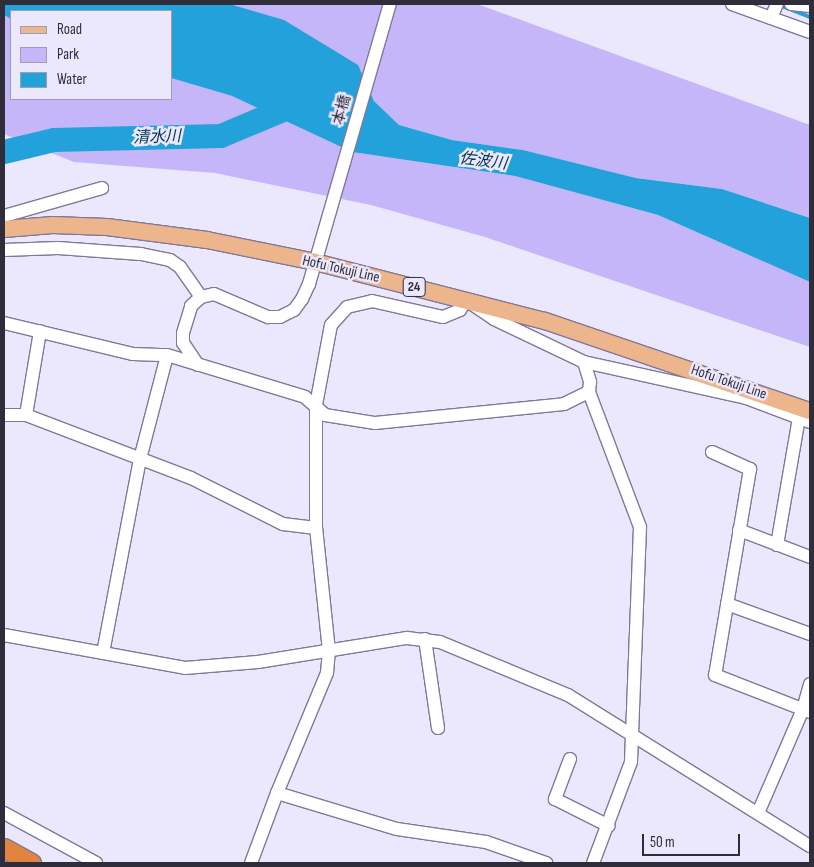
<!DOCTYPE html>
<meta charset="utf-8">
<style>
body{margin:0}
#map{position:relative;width:814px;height:867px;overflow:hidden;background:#ebe7fd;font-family:"Sofia Sans Condensed","Noto Sans JP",sans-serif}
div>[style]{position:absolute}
.green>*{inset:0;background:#c5b6fa}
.water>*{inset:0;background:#23a1da}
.stream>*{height:4px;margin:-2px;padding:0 2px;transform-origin:2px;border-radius:2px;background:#23a1da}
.river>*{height:24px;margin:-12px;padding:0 12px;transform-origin:12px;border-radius:12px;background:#23a1da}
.roads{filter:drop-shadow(1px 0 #7f7899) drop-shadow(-1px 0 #7f7899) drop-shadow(0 1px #7f7899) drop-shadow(0 -1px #7f7899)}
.minor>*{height:12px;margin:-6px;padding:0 6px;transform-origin:6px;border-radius:6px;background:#fff}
.major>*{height:16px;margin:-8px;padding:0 8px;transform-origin:8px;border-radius:8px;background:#edb58c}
.highway>*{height:19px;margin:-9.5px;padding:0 9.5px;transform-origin:9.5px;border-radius:9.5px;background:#e18440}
span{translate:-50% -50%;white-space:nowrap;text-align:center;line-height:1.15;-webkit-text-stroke:5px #ebe7fd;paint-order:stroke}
.shield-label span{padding:1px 4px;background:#ebe7fd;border:1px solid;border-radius:4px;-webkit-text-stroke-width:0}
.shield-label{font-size:14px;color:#302d3b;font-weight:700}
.street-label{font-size:15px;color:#302d3b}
.water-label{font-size:16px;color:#01364d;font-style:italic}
.frame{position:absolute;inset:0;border:5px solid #302d3b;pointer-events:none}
.legend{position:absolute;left:10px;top:10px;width:162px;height:90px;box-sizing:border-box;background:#ebe7fd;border:1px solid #a09daf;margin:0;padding:6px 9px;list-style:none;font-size:15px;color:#302d3b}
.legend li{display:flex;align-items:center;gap:10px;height:25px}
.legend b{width:25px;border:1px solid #a09daf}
.scale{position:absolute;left:642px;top:834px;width:98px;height:22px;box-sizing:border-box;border:2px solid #302d3b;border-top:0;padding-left:6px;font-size:15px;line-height:18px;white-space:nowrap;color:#302d3b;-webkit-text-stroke:4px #ebe7fd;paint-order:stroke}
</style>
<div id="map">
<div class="green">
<div style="clip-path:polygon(229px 4px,477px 4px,810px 125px,810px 218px,722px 189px,636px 178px,523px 150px,452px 140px,399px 125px,374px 101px,357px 65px)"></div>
<div style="clip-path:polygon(4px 15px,11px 19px,11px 99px,171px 99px,171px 78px,232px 96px,352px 152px,515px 176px,658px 215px,810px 282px,810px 347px,485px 237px,371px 205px,215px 173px,74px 162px,4px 134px)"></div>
</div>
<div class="water">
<div style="clip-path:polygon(4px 4px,229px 4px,284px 20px,358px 65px,374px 101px,399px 125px,452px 140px,523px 150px,636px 178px,722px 189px,810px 218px,810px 282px,658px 215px,515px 176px,352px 152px,232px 96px,171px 78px,171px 11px,11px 11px,11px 19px,4px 15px)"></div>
</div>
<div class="stream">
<div style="left:779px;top:5px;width:33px;rotate:21deg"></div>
</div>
<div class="river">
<div style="left:4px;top:152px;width:51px;rotate:-13.5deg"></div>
<div style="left:54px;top:140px;width:167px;rotate:-1.4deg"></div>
<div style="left:221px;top:136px;width:88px;rotate:-22.8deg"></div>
</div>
<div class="roads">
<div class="minor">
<div style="left:732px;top:4px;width:83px;rotate:19.7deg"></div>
<div style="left:791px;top:4px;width:19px;rotate:6deg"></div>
<div style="left:771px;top:18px;width:15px;rotate:-67deg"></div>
<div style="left:4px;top:216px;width:102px;rotate:-15.9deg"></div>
<div style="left:4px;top:250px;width:54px;rotate:-2.1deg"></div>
<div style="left:58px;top:248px;width:83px;rotate:4.1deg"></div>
<div style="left:141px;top:254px;width:30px;rotate:12deg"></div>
<div style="left:170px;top:260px;width:12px;rotate:35deg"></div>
<div style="left:180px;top:267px;width:37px;rotate:55deg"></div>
<div style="left:4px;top:323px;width:133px;rotate:13.5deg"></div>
<div style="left:133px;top:354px;width:34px;rotate:2deg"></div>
<div style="left:167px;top:355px;width:144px;rotate:16.9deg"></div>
<div style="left:305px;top:397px;width:27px;rotate:42deg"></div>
<div style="left:325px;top:415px;width:51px;rotate:9.1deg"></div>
<div style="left:375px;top:423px;width:190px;rotate:-5.7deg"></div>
<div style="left:564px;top:404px;width:28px;rotate:-26deg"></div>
<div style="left:584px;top:362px;width:21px;rotate:73deg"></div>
<div style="left:590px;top:382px;width:10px;rotate:96deg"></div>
<div style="left:589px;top:392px;width:144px;rotate:69.3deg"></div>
<div style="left:640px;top:527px;width:235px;rotate:92.2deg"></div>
<div style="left:631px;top:762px;width:108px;rotate:110.6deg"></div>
<div style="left:198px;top:365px;width:27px;rotate:-124deg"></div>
<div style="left:183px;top:343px;width:10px;rotate:-90deg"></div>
<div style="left:183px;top:333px;width:28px;rotate:-73deg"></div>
<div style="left:191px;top:306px;width:13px;rotate:-42deg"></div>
<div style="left:201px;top:297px;width:13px;rotate:-13deg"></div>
<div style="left:214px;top:294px;width:59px;rotate:23.1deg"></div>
<div style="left:268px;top:317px;width:12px"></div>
<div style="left:280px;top:317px;width:16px;rotate:-27deg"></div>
<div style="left:294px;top:310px;width:14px;rotate:-54deg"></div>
<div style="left:302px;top:299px;width:17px;rotate:-65deg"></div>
<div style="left:309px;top:284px;width:291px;rotate:-73.9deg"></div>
<div style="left:4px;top:415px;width:22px"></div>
<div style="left:26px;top:415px;width:177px;rotate:20.9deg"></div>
<div style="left:191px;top:478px;width:103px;rotate:26.6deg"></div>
<div style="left:283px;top:524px;width:33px;rotate:7deg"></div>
<div style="left:26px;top:415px;width:85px;rotate:-80.5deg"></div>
<div style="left:712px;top:452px;width:42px;rotate:24.1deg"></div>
<div style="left:750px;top:469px;width:209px;rotate:99.6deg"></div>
<div style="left:715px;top:675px;width:102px;rotate:21.3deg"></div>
<div style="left:739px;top:530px;width:76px;rotate:20.8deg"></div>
<div style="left:777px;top:545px;width:135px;rotate:-80.2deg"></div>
<div style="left:727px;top:604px;width:88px;rotate:19.9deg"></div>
<div style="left:4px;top:635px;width:184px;rotate:10.3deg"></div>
<div style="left:185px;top:668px;width:73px;rotate:-4.7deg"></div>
<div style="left:258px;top:662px;width:151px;rotate:-9.2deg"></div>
<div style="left:407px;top:638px;width:33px;rotate:7deg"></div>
<div style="left:440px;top:642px;width:139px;rotate:22.5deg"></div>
<div style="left:568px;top:695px;width:285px;rotate:32deg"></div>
<div style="left:425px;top:639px;width:90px;rotate:81.7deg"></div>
<div style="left:103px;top:653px;width:197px;rotate:-79.2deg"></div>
<div style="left:140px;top:459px;width:107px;rotate:-75.4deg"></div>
<div style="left:570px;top:759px;width:43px;rotate:110.6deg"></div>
<div style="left:555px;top:799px;width:60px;rotate:26.6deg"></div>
<div style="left:277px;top:793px;width:125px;rotate:16.7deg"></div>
<div style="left:397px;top:829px;width:90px;rotate:8.3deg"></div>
<div style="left:486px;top:842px;width:64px;rotate:19.3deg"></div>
<div style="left:4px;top:813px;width:105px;rotate:28.5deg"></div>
<div style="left:758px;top:813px;width:113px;rotate:-66.6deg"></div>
<div style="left:803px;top:709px;width:26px;rotate:-74deg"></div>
<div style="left:251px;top:863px;width:75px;rotate:-69.6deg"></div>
<div style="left:277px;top:793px;width:130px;rotate:-67.4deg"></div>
<div style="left:327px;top:673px;width:22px;rotate:-85deg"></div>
<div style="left:329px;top:651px;width:124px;rotate:-96deg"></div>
<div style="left:316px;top:528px;width:123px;rotate:-90deg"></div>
<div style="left:316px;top:405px;width:81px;rotate:-79.4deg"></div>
<div style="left:331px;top:325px;width:24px;rotate:-48deg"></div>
<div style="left:347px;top:307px;width:26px;rotate:-13deg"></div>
<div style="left:372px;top:301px;width:73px;rotate:12.7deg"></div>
<div style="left:443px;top:317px;width:18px;rotate:-22deg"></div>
<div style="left:460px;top:310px;width:12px;rotate:-59deg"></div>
<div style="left:466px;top:300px;width:34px;rotate:34deg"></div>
<div style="left:494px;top:319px;width:100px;rotate:25.5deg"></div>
<div style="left:584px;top:362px;width:166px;rotate:12.5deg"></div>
<div style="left:746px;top:398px;width:68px;rotate:20.6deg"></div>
</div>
<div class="major">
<div style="left:4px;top:229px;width:49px;rotate:-4.7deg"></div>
<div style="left:53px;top:225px;width:54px;rotate:2.1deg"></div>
<div style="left:107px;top:227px;width:101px;rotate:7.4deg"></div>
<div style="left:207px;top:240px;width:110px;rotate:11.5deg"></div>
<div style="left:315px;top:262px;width:237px;rotate:14.4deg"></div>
<div style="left:545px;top:321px;width:280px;rotate:18.8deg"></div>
</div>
<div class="highway">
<div style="left:4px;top:848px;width:31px;rotate:29deg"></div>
</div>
</div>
<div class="shield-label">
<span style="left:414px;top:287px">24</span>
</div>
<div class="street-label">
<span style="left:342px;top:110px;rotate:-74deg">本橋</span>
<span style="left:341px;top:269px;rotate:13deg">Hofu Tokuji Line</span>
<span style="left:729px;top:382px;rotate:19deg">Hofu Tokuji Line</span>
</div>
<div class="water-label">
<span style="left:157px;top:138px;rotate:-2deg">清水川</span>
<span style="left:483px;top:162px;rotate:7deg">佐波川</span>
</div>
<div class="frame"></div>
<ul class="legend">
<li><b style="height:6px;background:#edb58c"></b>Road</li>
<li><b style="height:14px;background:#c5b6fa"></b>Park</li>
<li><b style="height:14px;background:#23a1da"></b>Water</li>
</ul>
<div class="scale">50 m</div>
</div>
